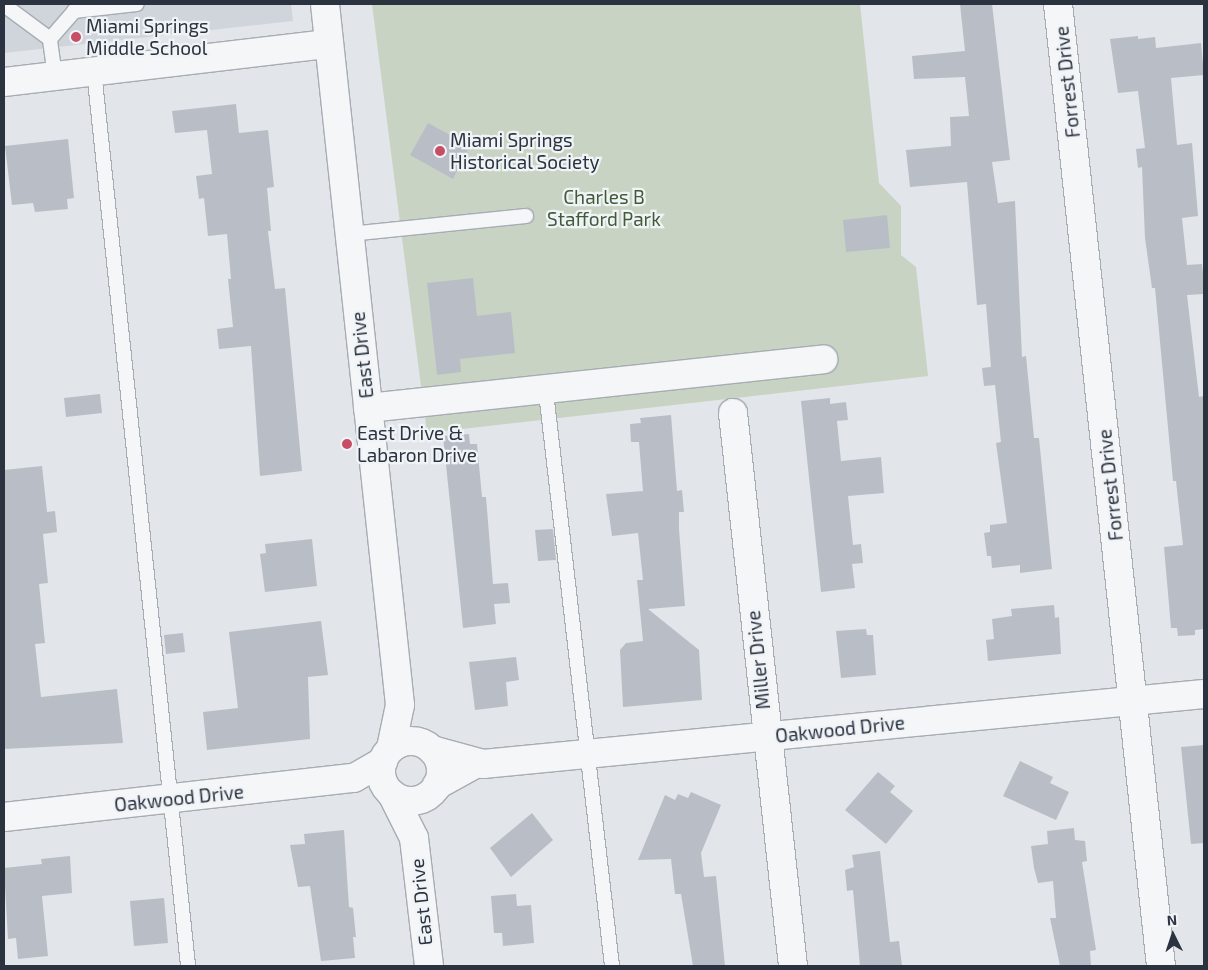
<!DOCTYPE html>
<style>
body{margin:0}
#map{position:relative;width:1208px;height:970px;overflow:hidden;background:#e2e5e9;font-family:"Exo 2",sans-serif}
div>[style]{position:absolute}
.built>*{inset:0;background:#d0d4db}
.green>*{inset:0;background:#c8d3c3}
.building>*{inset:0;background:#b9bec6}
.roads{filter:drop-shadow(1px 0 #a7acb3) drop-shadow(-1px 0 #a7acb3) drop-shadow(0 1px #a7acb3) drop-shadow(0 -1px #a7acb3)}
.service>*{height:14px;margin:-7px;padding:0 7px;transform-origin:7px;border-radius:7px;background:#f4f6f8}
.minor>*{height:28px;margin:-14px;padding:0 14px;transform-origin:14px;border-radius:14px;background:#f4f6f8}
.tertiary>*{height:28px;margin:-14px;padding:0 14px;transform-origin:14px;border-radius:14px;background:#f4f6f8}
.tertiary>.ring{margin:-14px;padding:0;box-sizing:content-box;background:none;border:28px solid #f4f6f8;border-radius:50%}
.dots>*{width:14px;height:14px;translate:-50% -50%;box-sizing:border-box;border:2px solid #f1f4f7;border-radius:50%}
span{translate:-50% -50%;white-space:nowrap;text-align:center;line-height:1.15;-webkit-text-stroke:4.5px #f1f4f7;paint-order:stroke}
.poi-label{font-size:19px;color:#2b3340}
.left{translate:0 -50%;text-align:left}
.street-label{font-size:19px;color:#2b3340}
.park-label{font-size:19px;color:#415b39}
.frame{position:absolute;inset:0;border:5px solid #2b3340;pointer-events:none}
.north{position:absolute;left:1148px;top:910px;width:50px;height:50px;-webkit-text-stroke:4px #f1f4f7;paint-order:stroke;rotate:356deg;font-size:14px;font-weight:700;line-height:20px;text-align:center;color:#2b3340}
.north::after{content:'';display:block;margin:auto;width:18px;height:22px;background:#2b3340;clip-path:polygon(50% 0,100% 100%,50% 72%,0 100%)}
</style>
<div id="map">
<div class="built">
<div style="clip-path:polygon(4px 4px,291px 4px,293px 21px,4px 53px)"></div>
</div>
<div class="green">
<div style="clip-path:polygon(372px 4px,860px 4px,879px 183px,901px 206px,901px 255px,916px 267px,928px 376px,427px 433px)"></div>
</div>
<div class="building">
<div style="clip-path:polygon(960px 4px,992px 4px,1010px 160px,992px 162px,998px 203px,1015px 201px,1022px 357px,1026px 356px,1034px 438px,1039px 438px,1052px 569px,1020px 573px,1020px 565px,992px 568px,991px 556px,987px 556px,984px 533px,990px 532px,990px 525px,1007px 523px,996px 443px,1001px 442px,995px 385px,984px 386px,982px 368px,991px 367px,986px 304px,977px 305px,967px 182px,910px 187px,906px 150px,951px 146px,950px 117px,969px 116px,965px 77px,914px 79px,912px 56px,965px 51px)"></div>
<div style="clip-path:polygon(1138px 36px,1138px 39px,1155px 37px,1156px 48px,1201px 43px,1204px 75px,1171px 78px,1177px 145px,1192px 143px,1198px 216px,1182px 218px,1187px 265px,1202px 264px,1204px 282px,1204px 294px,1187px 295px,1199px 397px,1204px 396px,1204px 629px,1195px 630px,1195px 635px,1178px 636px,1177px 628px,1171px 628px,1164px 547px,1183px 545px,1176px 481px,1173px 481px,1155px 288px,1152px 288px,1145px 238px,1142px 167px,1138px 168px,1136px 149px,1145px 148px,1138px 91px,1118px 93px,1110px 39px)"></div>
<div style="clip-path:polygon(236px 104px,239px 133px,268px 130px,274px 187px,267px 188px,271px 231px,268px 231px,275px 289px,285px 288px,302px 471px,260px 476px,251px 346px,219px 349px,217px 329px,233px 327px,228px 279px,231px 279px,227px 234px,208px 236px,204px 198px,199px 199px,196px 176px,212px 174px,207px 130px,175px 133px,172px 111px)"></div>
<div style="clip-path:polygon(428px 123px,470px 146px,453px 179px,410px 155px)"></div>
<div style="clip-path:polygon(68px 139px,74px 198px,67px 199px,68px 209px,35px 212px,33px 203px,12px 205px,5px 146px)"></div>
<div style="clip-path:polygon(887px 215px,890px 248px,846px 252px,843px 220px)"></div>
<div style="clip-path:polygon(473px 278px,477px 316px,511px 312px,515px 353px,460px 359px,461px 372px,437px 375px,427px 283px)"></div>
<div style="clip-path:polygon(100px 394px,102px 413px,66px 417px,64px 398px)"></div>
<div style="clip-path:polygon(830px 398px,830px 404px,846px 402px,848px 420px,837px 421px,841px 461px,881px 457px,884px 493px,848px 496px,853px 545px,861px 544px,863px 563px,852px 564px,855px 588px,821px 592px,801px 401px)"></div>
<div style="clip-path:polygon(671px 415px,677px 491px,682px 490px,684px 512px,679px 512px,679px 529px,685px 606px,648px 609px,699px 650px,702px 700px,623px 707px,620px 650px,626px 643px,643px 641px,637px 580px,643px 580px,638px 533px,612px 536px,606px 494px,643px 491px,639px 442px,631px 442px,630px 424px,641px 423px,640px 418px)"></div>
<div style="clip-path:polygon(469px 434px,470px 444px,477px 444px,482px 497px,486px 497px,493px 584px,508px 583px,510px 603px,494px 604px,496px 624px,463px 628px,443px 436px)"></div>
<div style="clip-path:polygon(42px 466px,47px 512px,55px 511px,57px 532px,43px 534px,48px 583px,39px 584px,45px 643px,35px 644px,41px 697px,117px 689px,123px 743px,4px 749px,4px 470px)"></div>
<div style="clip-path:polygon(553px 529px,556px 560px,538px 561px,535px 530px)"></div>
<div style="clip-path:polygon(312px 539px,317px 586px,265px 592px,260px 554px,266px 553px,265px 544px)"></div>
<div style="clip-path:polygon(1054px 605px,1055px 618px,1059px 617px,1061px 654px,988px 661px,986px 640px,994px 639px,992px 619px,1012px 616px,1011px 609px)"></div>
<div style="clip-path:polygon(321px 621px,328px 675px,308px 677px,310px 739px,207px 750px,203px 712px,238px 708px,229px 632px)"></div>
<div style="clip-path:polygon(866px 629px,867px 635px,873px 635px,876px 675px,841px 678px,836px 631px)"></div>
<div style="clip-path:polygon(183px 633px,185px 652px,166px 654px,164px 635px)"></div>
<div style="clip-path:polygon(516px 657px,519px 680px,506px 682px,508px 706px,475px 710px,469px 662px)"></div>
<div style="clip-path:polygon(1204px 745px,1204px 843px,1191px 844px,1181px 747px)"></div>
<div style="clip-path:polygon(1020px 761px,1053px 777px,1050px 783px,1069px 792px,1056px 820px,1003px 796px)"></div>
<div style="clip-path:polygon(878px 772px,895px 786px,890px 792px,913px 811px,886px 844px,845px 810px)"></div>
<div style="clip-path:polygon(691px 792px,721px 805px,701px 853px,704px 877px,716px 876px,725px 966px,693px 966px,681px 894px,675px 894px,671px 859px,638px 860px,665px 795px,675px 800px,678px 794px,688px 798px)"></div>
<div style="clip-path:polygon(532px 813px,553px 840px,511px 877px,490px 848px)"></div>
<div style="clip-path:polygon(1074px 828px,1075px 840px,1085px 841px,1087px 861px,1082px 862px,1096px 950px,1090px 951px,1091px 966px,1060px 966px,1050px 918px,1056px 918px,1053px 881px,1038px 883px,1034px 868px,1031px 846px,1048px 844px,1047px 831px)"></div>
<div style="clip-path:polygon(344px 830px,349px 907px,353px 908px,356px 937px,353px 937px,355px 958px,321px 961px,310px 886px,298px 887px,290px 845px,305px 844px,304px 834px)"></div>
<div style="clip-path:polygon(880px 851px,890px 942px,899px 941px,902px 966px,860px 966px,853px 890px,847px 891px,845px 870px,854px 867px,852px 855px)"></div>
<div style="clip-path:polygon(70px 856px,72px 893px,42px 896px,48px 956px,18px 959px,16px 938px,8px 939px,4px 868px,42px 864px,41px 859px)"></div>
<div style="clip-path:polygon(516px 894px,517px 906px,531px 905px,534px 943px,503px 946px,502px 933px,494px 933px,491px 896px)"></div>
<div style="clip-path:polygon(164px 898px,168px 943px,134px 946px,130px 901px)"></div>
</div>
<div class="roads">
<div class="service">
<div style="left:4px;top:5px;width:57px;rotate:36.5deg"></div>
<div style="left:94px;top:71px;width:900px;rotate:84deg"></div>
<div style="left:55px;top:76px;width:37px;rotate:-98deg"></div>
<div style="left:50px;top:39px;width:37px;rotate:-49deg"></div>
<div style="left:74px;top:11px;width:63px;rotate:-6.3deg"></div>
<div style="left:349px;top:234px;width:178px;rotate:-5.8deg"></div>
<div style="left:546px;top:392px;width:578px;rotate:83.44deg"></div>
</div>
<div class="minor">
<div style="left:1058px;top:4px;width:967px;rotate:83.89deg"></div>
<div style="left:4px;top:82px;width:327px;rotate:-6.7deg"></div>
<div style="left:368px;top:408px;width:458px;rotate:-6.1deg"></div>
<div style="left:733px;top:413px;width:556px;rotate:83.81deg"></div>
<div style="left:432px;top:750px;width:53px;rotate:15.4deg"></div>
<div style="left:483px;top:764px;width:724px;rotate:-5.55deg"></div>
<div style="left:437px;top:785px;width:43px;rotate:-28.9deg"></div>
<div style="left:4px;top:817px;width:352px;rotate:-6.4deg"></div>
<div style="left:354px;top:778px;width:34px;rotate:-30deg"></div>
</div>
<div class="tertiary">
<div style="left:325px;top:4px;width:705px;rotate:83.89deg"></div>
<div style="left:400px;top:705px;width:44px;rotate:101.8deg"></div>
<div class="ring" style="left:381px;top:741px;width:32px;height:32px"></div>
<div style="left:392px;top:794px;width:49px;rotate:63.4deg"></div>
<div style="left:414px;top:838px;width:129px;rotate:83.3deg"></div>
</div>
</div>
<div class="dots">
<div style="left:76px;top:37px;background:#c74e65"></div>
<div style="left:440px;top:151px;background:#c74e65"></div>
<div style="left:347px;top:444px;background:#c74e65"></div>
</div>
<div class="poi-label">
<span class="left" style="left:86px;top:37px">Miami Springs<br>Middle School</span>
<span class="left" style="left:450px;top:151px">Miami Springs<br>Historical Society</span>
<span class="left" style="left:357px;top:444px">East Drive &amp;<br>Labaron Drive</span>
</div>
<div class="street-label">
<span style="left:1067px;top:82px;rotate:-96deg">Forrest Drive</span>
<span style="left:362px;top:355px;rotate:-96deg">East Drive</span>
<span style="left:1110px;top:485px;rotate:-96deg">Forrest Drive</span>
<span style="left:758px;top:660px;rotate:-96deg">Miller Drive</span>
<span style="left:840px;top:729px;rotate:-6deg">Oakwood Drive</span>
<span style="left:179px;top:798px;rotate:-6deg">Oakwood Drive</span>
<span style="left:421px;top:902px;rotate:-96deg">East Drive</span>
</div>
<div class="park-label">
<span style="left:604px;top:208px">Charles B<br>Stafford Park</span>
</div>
<div class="frame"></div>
<div class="north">N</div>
</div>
